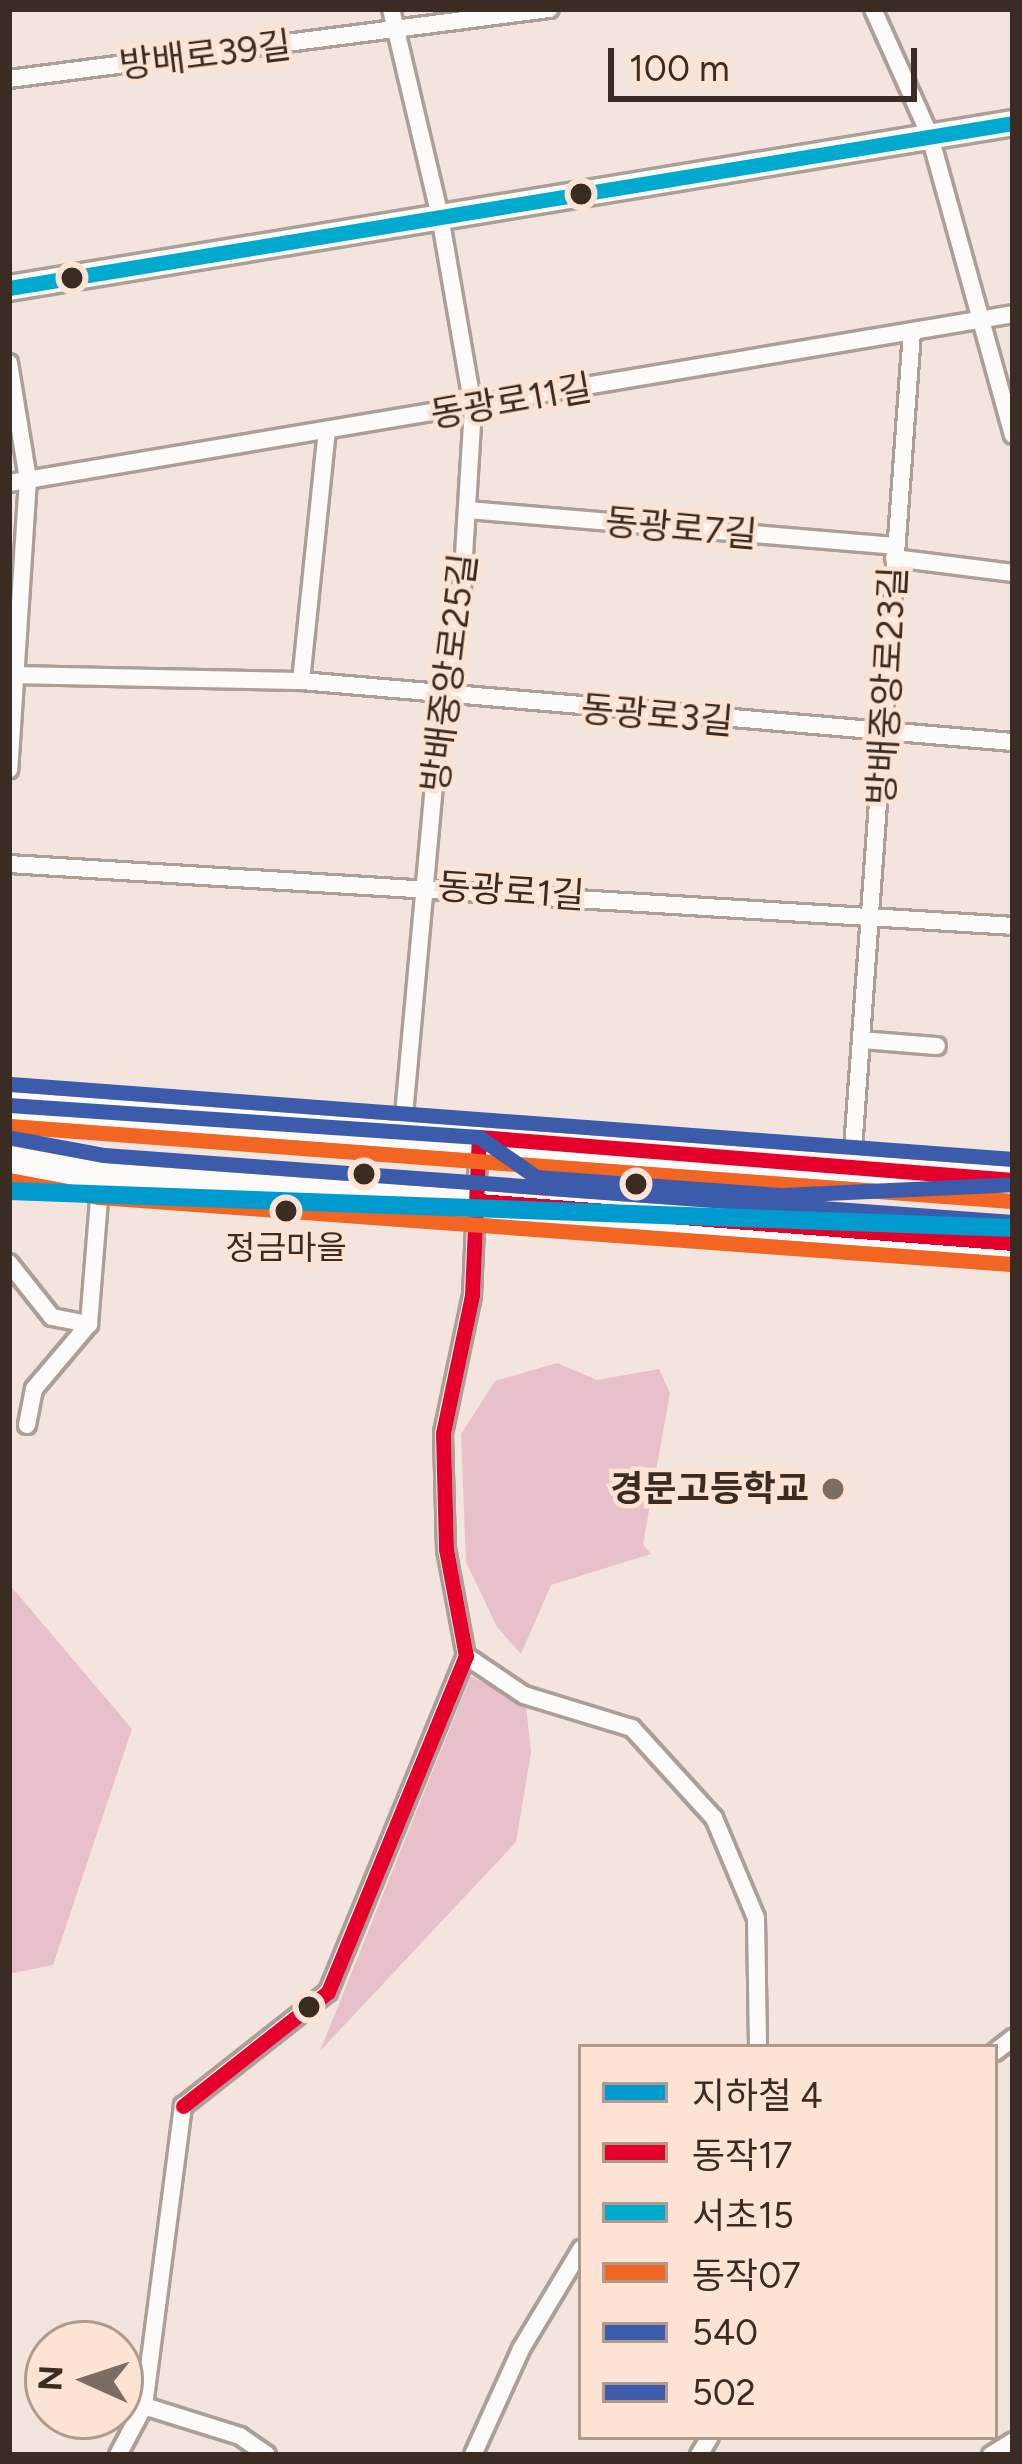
<!DOCTYPE html>
<meta charset="utf-8">
<style>
body{margin:0}
#map{position:relative;width:1022px;height:2464px;overflow:hidden;background:#f3e5dd;font-family:Figtree,"Noto Sans KR",sans-serif}
div>[style]{position:absolute}
.green>*{inset:0;background:#e8c0ca}
.roads{filter:drop-shadow(3px 0 #ac9f97) drop-shadow(-3px 0 #ac9f97) drop-shadow(0 3px #ac9f97) drop-shadow(0 -3px #ac9f97)}
.street>*{height:16px;margin:-8px;padding:0 8px;transform-origin:8px;border-radius:8px;background:#fdfbfa}
.secondary>*{height:24px;margin:-12px;padding:0 12px;transform-origin:12px;border-radius:12px;background:#fdfbfa}
.primary>*{height:27px;margin:-13.5px;padding:0 13.5px;transform-origin:13.5px;border-radius:13.5px;background:#fdfbfa}
.bus-1>*{height:15px;margin:-7.5px;padding:0 7.5px;transform-origin:7.5px;border-radius:7.5px;background:#e4002b}
.bus-2>*{height:15px;margin:-7.5px;padding:0 7.5px;transform-origin:7.5px;border-radius:7.5px;background:#00a9ce}
.bus-3>*{height:15px;margin:-7.5px;padding:0 7.5px;transform-origin:7.5px;border-radius:7.5px;background:#f26522}
.bus-4>*{height:15px;margin:-7.5px;padding:0 7.5px;transform-origin:7.5px;border-radius:7.5px;background:#3d5bab}
.bus-5>*{height:15px;margin:-7.5px;padding:0 7.5px;transform-origin:7.5px;border-radius:7.5px;background:#3d5bab}
.metro-1>*{height:18px;margin:-9px;padding:0 9px;transform-origin:9px;border-radius:9px;background:#009bce}
.dots>*{width:33px;height:33px;translate:-50% -50%;box-sizing:border-box;border:6px solid #fce3d4;border-radius:50%}
span{translate:-50% -50%;white-space:nowrap;text-align:center;line-height:1.15;-webkit-text-stroke:9px #fce3d4;paint-order:stroke}
.bus-label{font-size:33px;color:#3b2c23}
.street-label{font-size:36px;color:#3b2c23}
.poi-label{font-size:36px;color:#3b2c23;font-weight:700}
.right{translate:-100% -50%;text-align:right}
.frame{position:absolute;inset:0;border:12px solid #3b2c23;pointer-events:none}
.legend{position:absolute;left:578px;top:2044px;width:420px;height:396px;box-sizing:border-box;background:#fce3d4;border:3px solid #af9a8d;margin:0;padding:15px 21px;list-style:none;font-size:36px;color:#3b2c23}
.legend li{display:flex;align-items:center;gap:24px;height:60px}
.legend b{width:60px;border:3px solid #af9a8d}
.north{position:absolute;left:24px;top:2320px;width:120px;height:120px;box-sizing:border-box;background:#fce3d4;border:3px solid #af9a8d;border-radius:50%;rotate:273deg;font-size:33px;font-weight:700;line-height:48px;text-align:center;color:#3b2c23}
.north::after{content:'';display:block;margin:auto;width:42px;height:54px;background:#7b6d64;clip-path:polygon(50% 0,100% 100%,50% 72%,0 100%)}
.scale{position:absolute;left:608px;top:48px;width:309px;height:54px;box-sizing:border-box;border:6px solid #3b2c23;border-top:0;padding-left:15px;font-size:36px;line-height:42px;white-space:nowrap;color:#3b2c23;-webkit-text-stroke:9px #fce3d4;paint-order:stroke}
</style>
<div id="map">
<div class="green">
<div style="clip-path:polygon(557px 1363px,597px 1380px,659px 1369px,670px 1393px,643px 1544px,651px 1554px,551px 1585px,521px 1654px,497px 1627px,466px 1562px,461px 1434px,495px 1381px)"></div>
<div style="clip-path:polygon(9px 1584px,132px 1729px,53px 1965px,9px 1974px)"></div>
<div style="clip-path:polygon(471px 1676px,526px 1706px,531px 1752px,516px 1842px,320px 2051px)"></div>
</div>
<div class="roads">
<div class="street">
<div style="left:391px;top:9px;width:213px;rotate:76.7deg"></div>
<div style="left:440px;top:216px;width:195px;rotate:80.2deg"></div>
<div style="left:473px;top:408px;width:194px;rotate:93.5deg"></div>
<div style="left:461px;top:602px;width:97px;rotate:101.3deg"></div>
<div style="left:442px;top:697px;width:438px;rotate:95.2deg"></div>
<div style="left:873px;top:9px;width:139px;rotate:65.8deg"></div>
<div style="left:930px;top:136px;width:310px;rotate:74.5deg"></div>
<div style="left:9px;top:79px;width:545px;rotate:-7.39deg"></div>
<div style="left:9px;top:363px;width:118px;rotate:80.7deg"></div>
<div style="left:28px;top:479px;width:291px;rotate:93.7deg"></div>
<div style="left:9px;top:483px;width:1018px;rotate:-9.55deg"></div>
<div style="left:467px;top:510px;width:430px;rotate:4.8deg"></div>
<div style="left:894px;top:558px;width:120px;rotate:7.2deg"></div>
<div style="left:9px;top:675px;width:292px;rotate:1.2deg"></div>
<div style="left:301px;top:681px;width:715px;rotate:4.9deg"></div>
<div style="left:301px;top:681px;width:251px;rotate:-84.1deg"></div>
<div style="left:9px;top:864px;width:1006px;rotate:3.53deg"></div>
<div style="left:862px;top:1040px;width:75px;rotate:4.6deg"></div>
<div style="left:852px;top:1163px;width:833px;rotate:-85.87deg"></div>
<div style="left:9px;top:1263px;width:69px;rotate:51.5deg"></div>
<div style="left:52px;top:1317px;width:38px;rotate:11deg"></div>
<div style="left:89px;top:1324px;width:148px;rotate:-85.4deg"></div>
<div style="left:27px;top:1425px;width:37px;rotate:-79deg"></div>
<div style="left:34px;top:1389px;width:85px;rotate:-49.8deg"></div>
<div style="left:466px;top:1656px;width:70px;rotate:33.9deg"></div>
<div style="left:524px;top:1695px;width:113px;rotate:17deg"></div>
<div style="left:632px;top:1728px;width:122px;rotate:47.7deg"></div>
<div style="left:714px;top:1818px;width:108px;rotate:67.2deg"></div>
<div style="left:756px;top:1918px;width:129px;rotate:89.1deg"></div>
<div style="left:466px;top:1656px;width:109px;rotate:-100.6deg"></div>
<div style="left:446px;top:1549px;width:116px;rotate:-91.5deg"></div>
<div style="left:443px;top:1433px;width:141px;rotate:-78.1deg"></div>
<div style="left:472px;top:1295px;width:158px;rotate:-87.5deg"></div>
<div style="left:995px;top:2052px;width:23px;rotate:-38deg"></div>
<div style="left:144px;top:2406px;width:101px;rotate:17.4deg"></div>
<div style="left:240px;top:2436px;width:33px;rotate:35deg"></div>
<div style="left:118px;top:2455px;width:55px;rotate:-62deg"></div>
<div style="left:144px;top:2406px;width:303px;rotate:-82.6deg"></div>
<div style="left:183px;top:2106px;width:184px;rotate:-38.2deg"></div>
<div style="left:328px;top:1992px;width:363px;rotate:-67.7deg"></div>
<div style="left:473px;top:2455px;width:116px;rotate:-65.6deg"></div>
<div style="left:521px;top:2349px;width:117px;rotate:-59deg"></div>
<div style="left:699px;top:2455px;width:21px;rotate:-59deg"></div>
<div style="left:991px;top:2455px;width:26px;rotate:-32deg"></div>
</div>
<div class="secondary">
<div style="left:9px;top:288px;width:1017px;rotate:-9.33deg"></div>
</div>
<div class="primary">
<div style="left:9px;top:1105px;width:1007px;rotate:4.27deg"></div>
<div style="left:9px;top:1159px;width:94px;rotate:10.5deg"></div>
<div style="left:101px;top:1176px;width:914px;rotate:4.2deg"></div>
</div>
</div>
<div class="bus-1">
<div style="left:479px;top:1201px;width:536px;rotate:4.5deg"></div>
<div style="left:183px;top:2106px;width:184px;rotate:-38.2deg"></div>
<div style="left:328px;top:1992px;width:363px;rotate:-67.7deg"></div>
<div style="left:466px;top:1656px;width:109px;rotate:-100.6deg"></div>
<div style="left:446px;top:1549px;width:116px;rotate:-91.5deg"></div>
<div style="left:443px;top:1433px;width:141px;rotate:-78.1deg"></div>
<div style="left:472px;top:1295px;width:158px;rotate:-87.5deg"></div>
<div style="left:479px;top:1137px;width:536px;rotate:4.6deg"></div>
</div>
<div class="bus-2">
<div style="left:9px;top:288px;width:1017px;rotate:-9.33deg"></div>
</div>
<div class="bus-3">
<div style="left:9px;top:1126px;width:1005px;rotate:4.28deg"></div>
<div style="left:9px;top:1180px;width:92px;rotate:10.7deg"></div>
<div style="left:99px;top:1197px;width:914px;rotate:4.2deg"></div>
</div>
<div class="bus-4">
<div style="left:11px;top:1084px;width:1005px;rotate:4.28deg"></div>
<div style="left:13px;top:1138px;width:93px;rotate:10.6deg"></div>
<div style="left:104px;top:1155px;width:911px;rotate:4.22deg"></div>
</div>
<div class="bus-5">
<div style="left:9px;top:1105px;width:471px;rotate:3.9deg"></div>
<div style="left:479px;top:1137px;width:70px;rotate:35.1deg"></div>
<div style="left:536px;top:1177px;width:248px;rotate:4.2deg"></div>
<div style="left:783px;top:1195px;width:230px;rotate:-2.7deg"></div>
</div>
<div class="metro-1">
<div style="left:9px;top:1191px;width:1005px;rotate:2.11deg"></div>
</div>
<div class="dots">
<div style="left:581px;top:194px;background:#3b2c23"></div>
<div style="left:72px;top:278px;background:#3b2c23"></div>
<div style="left:364px;top:1174px;background:#3b2c23"></div>
<div style="left:636px;top:1184px;background:#3b2c23"></div>
<div style="left:286px;top:1211px;background:#3b2c23"></div>
<div style="left:833px;top:1489px;background:#7b6d64"></div>
<div style="left:309px;top:2007px;background:#3b2c23"></div>
</div>
<div class="bus-label">
<span style="left:286px;top:1248px">정금마을</span>
</div>
<div class="street-label">
<span style="left:205px;top:55px;rotate:-7deg">방배로39길</span>
<span style="left:511px;top:401px;rotate:-10deg">동광로11길</span>
<span style="left:681px;top:528px;rotate:5deg">동광로7길</span>
<span style="left:449px;top:673px;rotate:-83deg">방배중앙로25길</span>
<span style="left:887px;top:686px;rotate:-87deg">방배중앙로23길</span>
<span style="left:657px;top:715px;rotate:5deg">동광로3길</span>
<span style="left:511px;top:891px;rotate:4deg">동광로1길</span>
</div>
<div class="poi-label">
<span class="right" style="left:809px;top:1489px">경문고등학교</span>
</div>
<div class="frame"></div>
<ul class="legend">
<li><b style="height:15px;background:#009bce"></b>지하철 4</li>
<li><b style="height:15px;background:#e4002b"></b>동작17</li>
<li><b style="height:15px;background:#00a9ce"></b>서초15</li>
<li><b style="height:15px;background:#f26522"></b>동작07</li>
<li><b style="height:15px;background:#3d5bab"></b>540</li>
<li><b style="height:15px;background:#3d5bab"></b>502</li>
</ul>
<div class="north">N</div>
<div class="scale">100 m</div>
</div>
